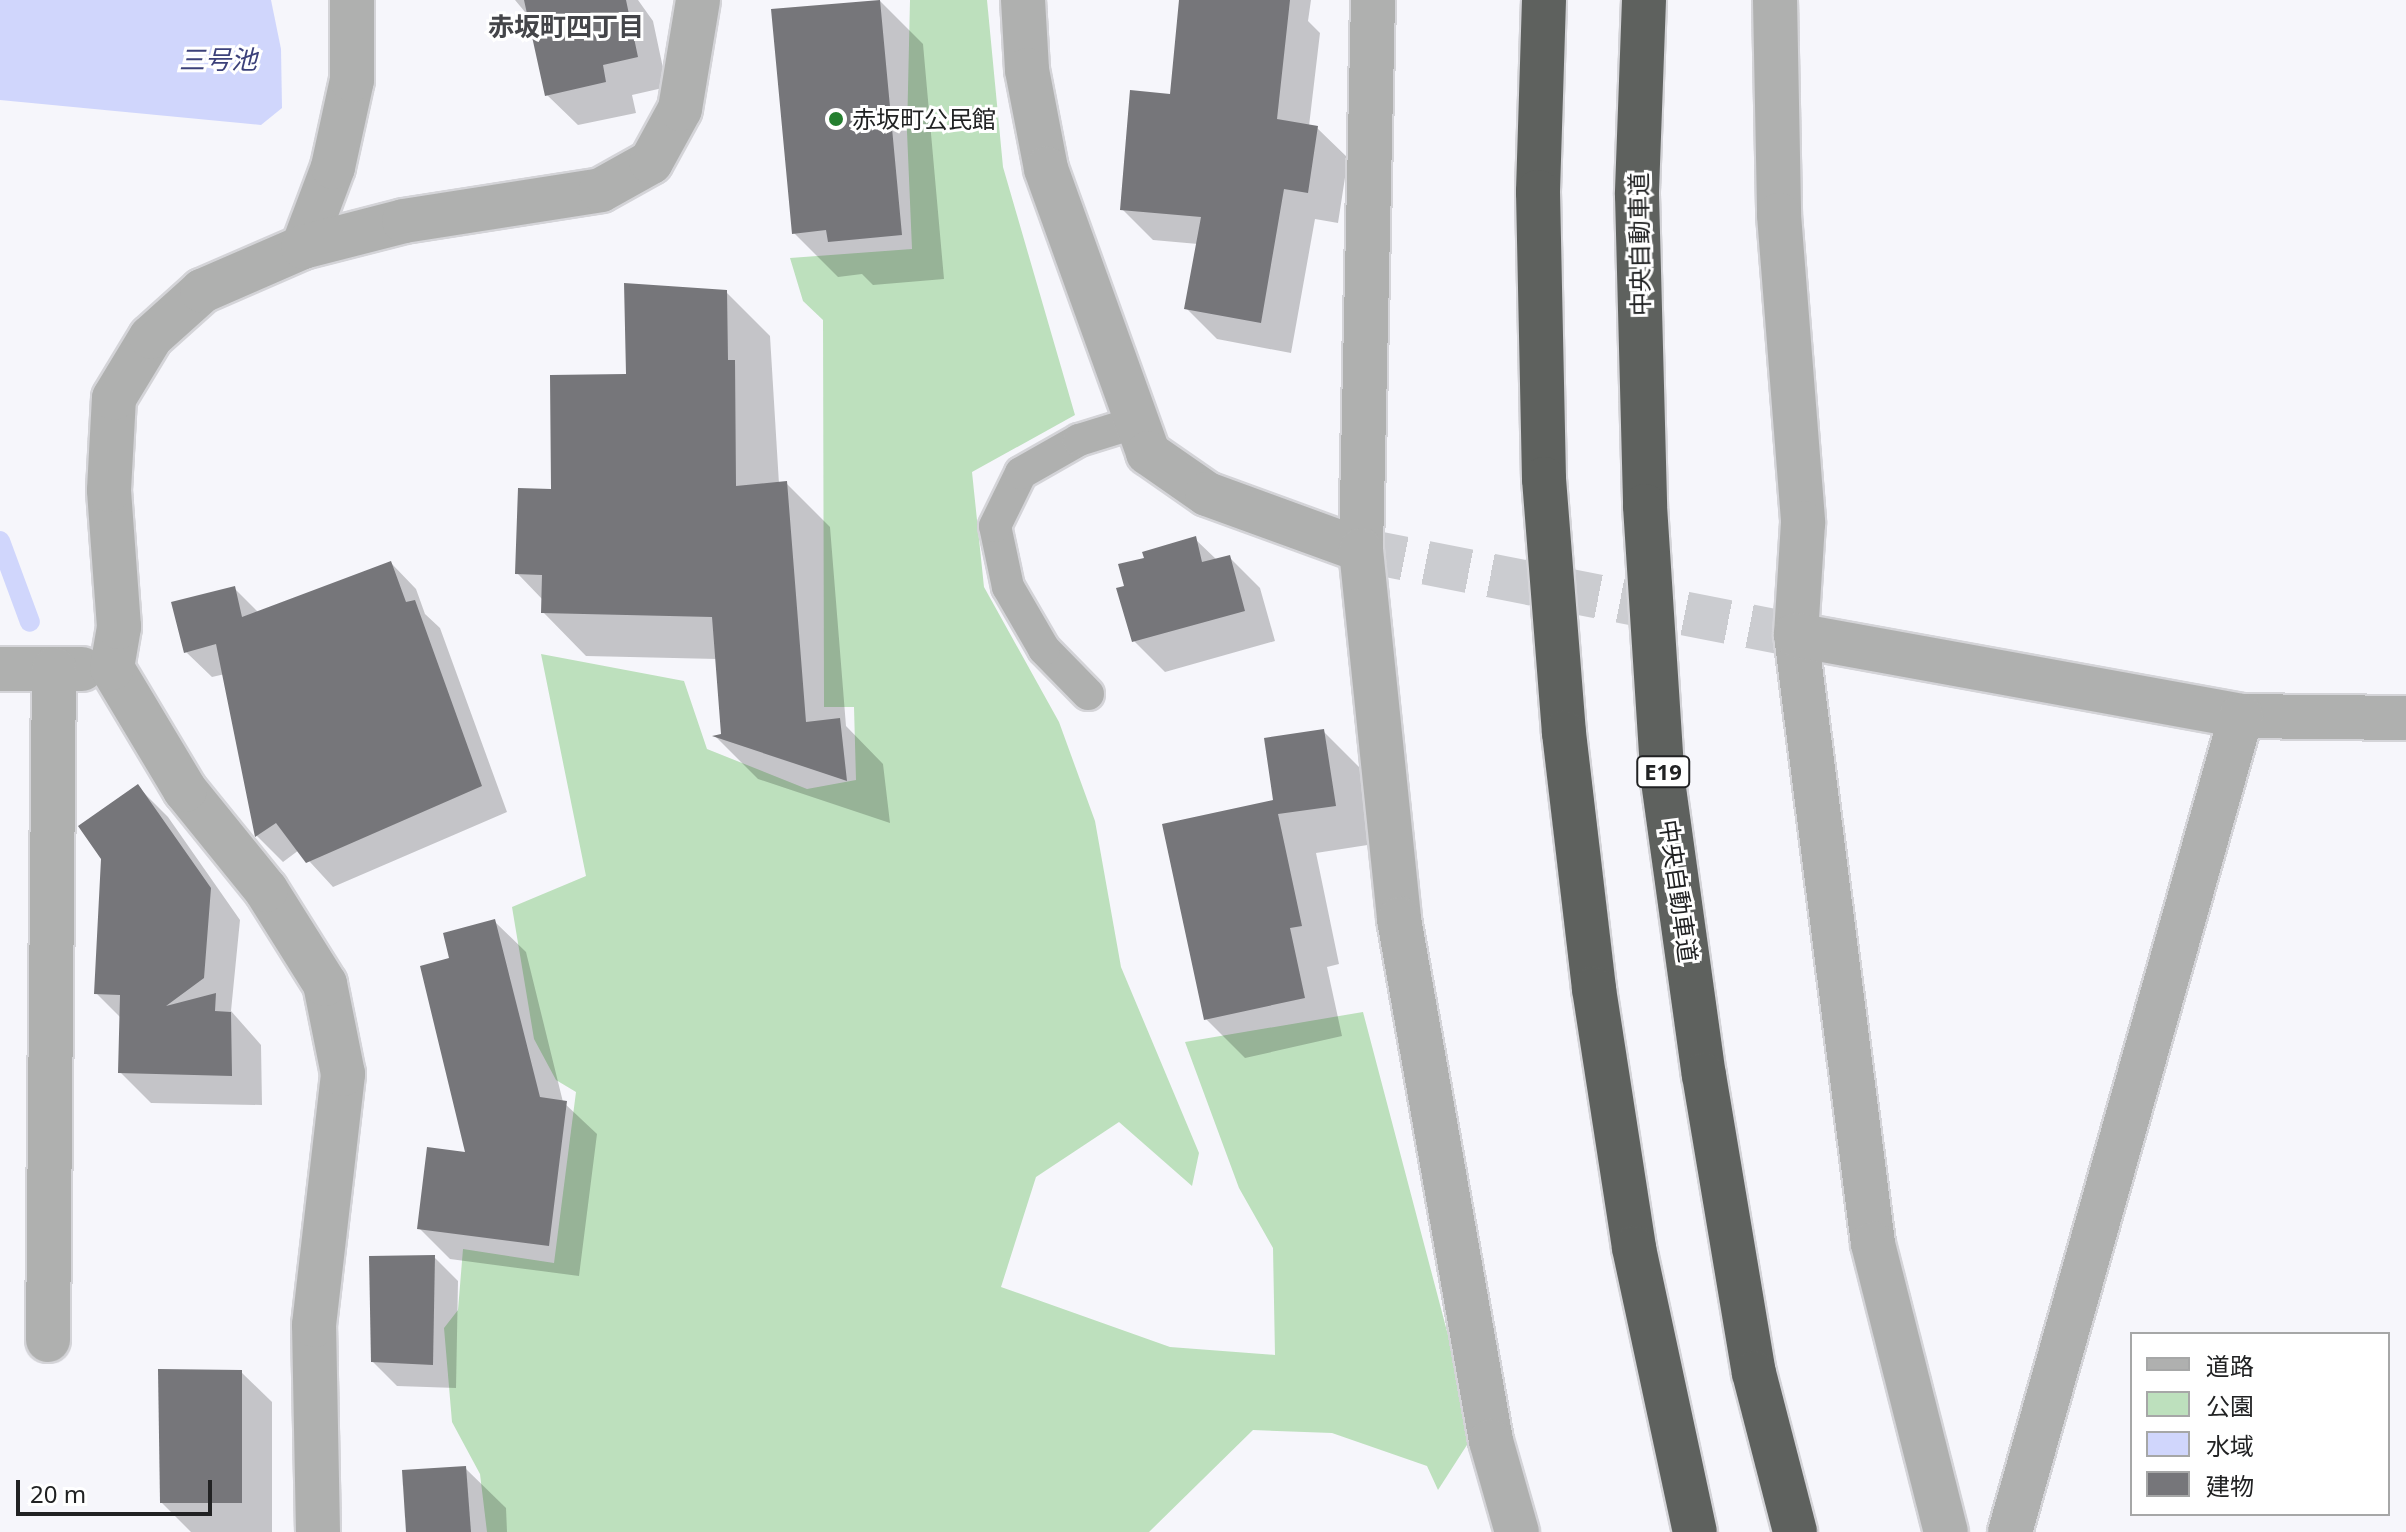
<!DOCTYPE html>
<meta charset="utf-8">
<style>
body{margin:0}
#map{position:relative;width:2406px;height:1532px;overflow:hidden;background:#f6f6fb;font-family:"Noto Sans","Noto Sans JP",sans-serif}
div>[style]{position:absolute}
.green>*{inset:0;background:#bde0bd}
.water>*{inset:0;background:#d0d6fc}
.shadow>*{inset:0;background:#0003}
.stream>*{height:20px;margin:-10px;padding:0 10px;transform-origin:10px;border-radius:10px;background:#d0d6fc}
.building>*{inset:0;background:#76767a}
.street-tunnel>*{height:44px;margin-top:-22px;transform-origin:0;background:repeating-linear-gradient(90deg,#cbccd0 0 44px,transparent 0 66px)}
.roads{filter:drop-shadow(2px 0 #d4d4d8) drop-shadow(-2px 0 #d4d4d8) drop-shadow(0 2px #d4d4d8) drop-shadow(0 -2px #d4d4d8)}
.lane>*{height:32px;margin:-16px;padding:0 16px;transform-origin:16px;border-radius:16px;background:#afb0af}
.street>*{height:44px;margin:-22px;padding:0 22px;transform-origin:22px;border-radius:22px;background:#afb0af}
.highway>*{height:44px;margin:-22px;padding:0 22px;transform-origin:22px;border-radius:22px;background:#5e615e}
.dots>*{width:22px;height:22px;translate:-50% -50%;box-sizing:border-box;border:4px solid #fff;border-radius:50%}
span{translate:-50% -50%;white-space:nowrap;text-align:center;line-height:1.15;-webkit-text-stroke:6px #fff;paint-order:stroke}
.shield-label span{padding:2px 6px;background:#fff;border:2px solid;border-radius:6px;-webkit-text-stroke-width:0}
.shield-label{font-size:22px;color:#212223;font-weight:700}
.poi-label{font-size:24px;color:#212223}
.left{translate:0 -50%;text-align:left}
.street-label{font-size:24px;color:#212223}
.neighbourhood-label{font-size:26px;color:#444549;font-weight:700}
.water-label{font-size:26px;color:#3c417a;font-style:italic}
.legend{position:absolute;left:2130px;top:1332px;width:260px;height:184px;box-sizing:border-box;background:#fff;border:2px solid #a6a7a7;margin:0;padding:10px 14px;list-style:none;font-size:24px;color:#212223}
.legend li{display:flex;align-items:center;gap:16px;height:40px}
.legend b{width:40px;border:2px solid #a6a7a7}
.scale{position:absolute;left:16px;top:1480px;width:196px;height:36px;box-sizing:border-box;border:4px solid #212223;border-top:0;padding-left:10px;font-size:24px;line-height:28px;white-space:nowrap;color:#212223;-webkit-text-stroke:6px #fff;paint-order:stroke}
</style>
<div id="map">
<div class="green">
<div style="clip-path:polygon(910px 0,987px 0,1003px 167px,1075px 415px,972px 472px,984px 587px,1059px 722px,1095px 821px,1121px 967px,1199px 1153px,1192px 1186px,1119px 1122px,1036px 1177px,1001px 1287px,1170px 1347px,1275px 1355px,1273px 1248px,1239px 1188px,1185px 1042px,1363px 1012px,1474px 1434px,1438px 1490px,1427px 1466px,1332px 1433px,1253px 1430px,1149px 1532px,487px 1532px,480px 1474px,452px 1422px,444px 1328px,458px 1310px,463px 1249px,554px 1263px,576px 1092px,556px 1080px,534px 1039px,512px 907px,586px 876px,541px 654px,684px 681px,707px 749px,807px 789px,856px 780px,854px 707px,824px 707px,823px 320px,803px 301px,790px 258px,912px 249px,907px 132px)"></div>
</div>
<div class="water">
<div style="clip-path:polygon(0 0,271px 0,281px 49px,282px 108px,261px 125px,0 100px)"></div>
</div>
<div class="shadow">
<div style="clip-path:polygon(515px 0,638px 0,653px 21px,667px 87px,632px 95px,636px 113px,578px 125px,547px 95px,530px 18px)"></div>
<div style="clip-path:polygon(879px 0,923px 44px,944px 279px,873px 285px,862px 274px,838px 277px,794px 233px)"></div>
<div style="clip-path:polygon(1181px 0,1311px 0,1308px 21px,1320px 33px,1309px 126px,1317px 128px,1348px 158px,1338px 223px,1315px 219px,1291px 353px,1217px 339px,1187px 309px,1198px 244px,1153px 240px,1122px 209px,1171px 96px)"></div>
<div style="clip-path:polygon(726px 292px,770px 336px,779px 484px,786px 483px,830px 527px,846px 726px,883px 764px,890px 823px,758px 779px,716px 737px,723px 736px,717px 659px,586px 656px,543px 612px,543px 600px,517px 573px,553px 491px,628px 376px)"></div>
<div style="clip-path:polygon(1195px 539px,1217px 560px,1229px 557px,1260px 588px,1275px 641px,1165px 672px,1134px 641px,1126px 588px,1146px 559px)"></div>
<div style="clip-path:polygon(391px 563px,416px 589px,425px 614px,440px 628px,507px 812px,333px 887px,299px 850px,283px 862px,257px 836px,225px 674px,212px 677px,186px 652px,234px 588px,259px 613px)"></div>
<div style="clip-path:polygon(1323px 731px,1362px 770px,1374px 844px,1316px 853px,1339px 964px,1327px 967px,1342px 1036px,1245px 1058px,1206px 1019px,1275px 801px)"></div>
<div style="clip-path:polygon(138px 787px,168px 817px,240px 920px,231px 1011px,261px 1045px,262px 1105px,151px 1103px,120px 1072px,121px 1018px,96px 993px)"></div>
<div style="clip-path:polygon(495px 922px,526px 952px,563px 1102px,597px 1134px,579px 1276px,450px 1259px,419px 1228px,467px 1155px,452px 959px)"></div>
<div style="clip-path:polygon(434px 1257px,458px 1281px,456px 1388px,397px 1386px,373px 1362px)"></div>
<div style="clip-path:polygon(241px 1372px,272px 1402px,272px 1532px,191px 1532px,162px 1503px)"></div>
<div style="clip-path:polygon(465px 1468px,506px 1508px,507px 1532px,409px 1532px)"></div>
</div>
<div class="stream">
<div style="left:0;top:541px;width:86px;rotate:69.7deg"></div>
</div>
<div class="building">
<div style="clip-path:polygon(524px 0,626px 0,638px 57px,603px 65px,606px 82px,545px 96px)"></div>
<div style="clip-path:polygon(880px 0,902px 235px,828px 242px,826px 230px,792px 234px,771px 9px)"></div>
<div style="clip-path:polygon(1179px 0,1290px 0,1277px 119px,1318px 126px,1308px 193px,1284px 189px,1261px 323px,1184px 309px,1201px 217px,1120px 210px,1130px 90px,1170px 94px)"></div>
<div style="clip-path:polygon(624px 283px,727px 290px,728px 360px,735px 360px,736px 486px,787px 481px,806px 722px,840px 718px,847px 781px,712px 736px,721px 734px,712px 617px,541px 613px,542px 575px,515px 574px,518px 488px,551px 489px,550px 375px,626px 374px)"></div>
<div style="clip-path:polygon(1196px 536px,1202px 562px,1230px 555px,1245px 611px,1132px 642px,1116px 588px,1124px 586px,1118px 564px,1144px 558px,1142px 552px)"></div>
<div style="clip-path:polygon(391px 561px,406px 602px,415px 600px,482px 786px,306px 863px,276px 823px,255px 837px,216px 644px,184px 653px,171px 602px,235px 586px,242px 617px)"></div>
<div style="clip-path:polygon(1324px 729px,1336px 806px,1278px 814px,1302px 926px,1290px 928px,1305px 998px,1204px 1020px,1162px 824px,1273px 800px,1264px 738px)"></div>
<div style="clip-path:polygon(138px 784px,211px 888px,204px 978px,166px 1006px,216px 993px,215px 1011px,231px 1012px,232px 1076px,118px 1073px,120px 995px,94px 994px,101px 859px,78px 826px)"></div>
<div style="clip-path:polygon(495px 919px,540px 1097px,567px 1101px,549px 1246px,417px 1229px,427px 1147px,465px 1152px,420px 966px,449px 958px,443px 933px)"></div>
<div style="clip-path:polygon(435px 1255px,433px 1365px,371px 1362px,369px 1256px)"></div>
<div style="clip-path:polygon(158px 1369px,242px 1370px,242px 1503px,160px 1503px)"></div>
<div style="clip-path:polygon(466px 1466px,471px 1532px,406px 1532px,402px 1470px)"></div>
</div>
<div class="street-tunnel">
<div style="left:1361px;top:550px;width:443px;rotate:11.1deg"></div>
</div>
<div class="roads">
<div class="lane">
<div style="left:1088px;top:694px;width:63px;rotate:-134.4deg"></div>
<div style="left:1044px;top:649px;width:72px;rotate:-120.1deg"></div>
<div style="left:1008px;top:587px;width:62px;rotate:-102deg"></div>
<div style="left:995px;top:526px;width:59px;rotate:-63.9deg"></div>
<div style="left:1021px;top:473px;width:67px;rotate:-29.6deg"></div>
<div style="left:1079px;top:440px;width:61px;rotate:-17.2deg"></div>
</div>
<div class="street">
<div style="left:1023px;top:0;width:70px;rotate:86.7deg"></div>
<div style="left:1027px;top:70px;width:101px;rotate:79.1deg"></div>
<div style="left:1046px;top:169px;width:302px;rotate:70.2deg"></div>
<div style="left:1148px;top:453px;width:72px;rotate:34.8deg"></div>
<div style="left:1207px;top:494px;width:164px;rotate:20deg"></div>
<div style="left:1373px;top:0;width:550px;rotate:91.25deg"></div>
<div style="left:1361px;top:550px;width:371px;rotate:84.1deg"></div>
<div style="left:1399px;top:919px;width:530px;rotate:80deg"></div>
<div style="left:1491px;top:1441px;width:95px;rotate:74.1deg"></div>
<div style="left:1775px;top:0;width:215px;rotate:88.9deg"></div>
<div style="left:1779px;top:215px;width:309px;rotate:85.5deg"></div>
<div style="left:1803px;top:523px;width:112px;rotate:93.6deg"></div>
<div style="left:1796px;top:635px;width:614px;rotate:82.79deg"></div>
<div style="left:1873px;top:1244px;width:297px;rotate:75.8deg"></div>
<div style="left:303px;top:247px;width:85px;rotate:-69.4deg"></div>
<div style="left:333px;top:167px;width:89px;rotate:-77.7deg"></div>
<div style="left:352px;top:80px;width:80px;rotate:-90deg"></div>
<div style="left:1796px;top:635px;width:452px;rotate:10.3deg"></div>
<div style="left:2241px;top:716px;width:165px;rotate:0.7deg"></div>
<div style="left:0;top:669px;width:82px"></div>
<div style="left:48px;top:1340px;width:671px;rotate:-89.49deg"></div>
<div style="left:318px;top:1532px;width:207px;rotate:-91.1deg"></div>
<div style="left:314px;top:1325px;width:253px;rotate:-83.4deg"></div>
<div style="left:343px;top:1074px;width:92px;rotate:-101.3deg"></div>
<div style="left:325px;top:984px;width:111px;rotate:-122.1deg"></div>
<div style="left:266px;top:890px;width:129px;rotate:-129deg"></div>
<div style="left:185px;top:790px;width:142px;rotate:-120.9deg"></div>
<div style="left:112px;top:668px;width:42px;rotate:-80.3deg"></div>
<div style="left:119px;top:627px;width:137px;rotate:-94.2deg"></div>
<div style="left:109px;top:490px;width:92px;rotate:-86.9deg"></div>
<div style="left:114px;top:398px;width:71px;rotate:-58.8deg"></div>
<div style="left:151px;top:337px;width:69px;rotate:-42deg"></div>
<div style="left:202px;top:291px;width:110px;rotate:-23.5deg"></div>
<div style="left:303px;top:247px;width:104px;rotate:-14.4deg"></div>
<div style="left:404px;top:221px;width:199px;rotate:-8.9deg"></div>
<div style="left:601px;top:190px;width:57px;rotate:-29.2deg"></div>
<div style="left:651px;top:162px;width:60px;rotate:-61.3deg"></div>
<div style="left:680px;top:109px;width:110px;rotate:-80.6deg"></div>
<div style="left:2010px;top:1532px;width:848px;rotate:-74.19deg"></div>
</div>
<div class="highway">
<div style="left:1544px;top:0;width:192px;rotate:91.8deg"></div>
<div style="left:1538px;top:192px;width:287px;rotate:88.8deg"></div>
<div style="left:1544px;top:479px;width:255px;rotate:85.5deg"></div>
<div style="left:1564px;top:733px;width:258px;rotate:83.3deg"></div>
<div style="left:1594px;top:989px;width:262px;rotate:81.2deg"></div>
<div style="left:1634px;top:1248px;width:290px;rotate:77.9deg"></div>
<div style="left:1644px;top:0;width:195px;rotate:92.1deg"></div>
<div style="left:1637px;top:195px;width:311px;rotate:88.5deg"></div>
<div style="left:1645px;top:506px;width:276px;rotate:86.3deg"></div>
<div style="left:1663px;top:781px;width:297px;rotate:82.1deg"></div>
<div style="left:1704px;top:1075px;width:302px;rotate:80.5deg"></div>
<div style="left:1754px;top:1373px;width:164px;rotate:75.5deg"></div>
</div>
</div>
<div class="dots">
<div style="left:836px;top:119px;background:#257f2f"></div>
</div>
<div class="shield-label">
<span style="left:1663px;top:772px">E19</span>
</div>
<div class="poi-label">
<span class="left" style="left:852px;top:119px">赤坂町公民館</span>
</div>
<div class="street-label">
<span style="left:1639px;top:244px;rotate:-91deg">中央自動車道</span>
<span style="left:1679px;top:891px;rotate:82deg">中央自動車道</span>
</div>
<div class="neighbourhood-label">
<span style="left:566px;top:27px">赤坂町四丁目</span>
</div>
<div class="water-label">
<span style="left:218px;top:60px">三号池</span>
</div>
<ul class="legend">
<li><b style="height:10px;background:#afb0af"></b>道路</li>
<li><b style="height:22px;background:#bde0bd"></b>公園</li>
<li><b style="height:22px;background:#d0d6fc"></b>水域</li>
<li><b style="height:22px;background:#76767a"></b>建物</li>
</ul>
<div class="scale">20 m</div>
</div>
